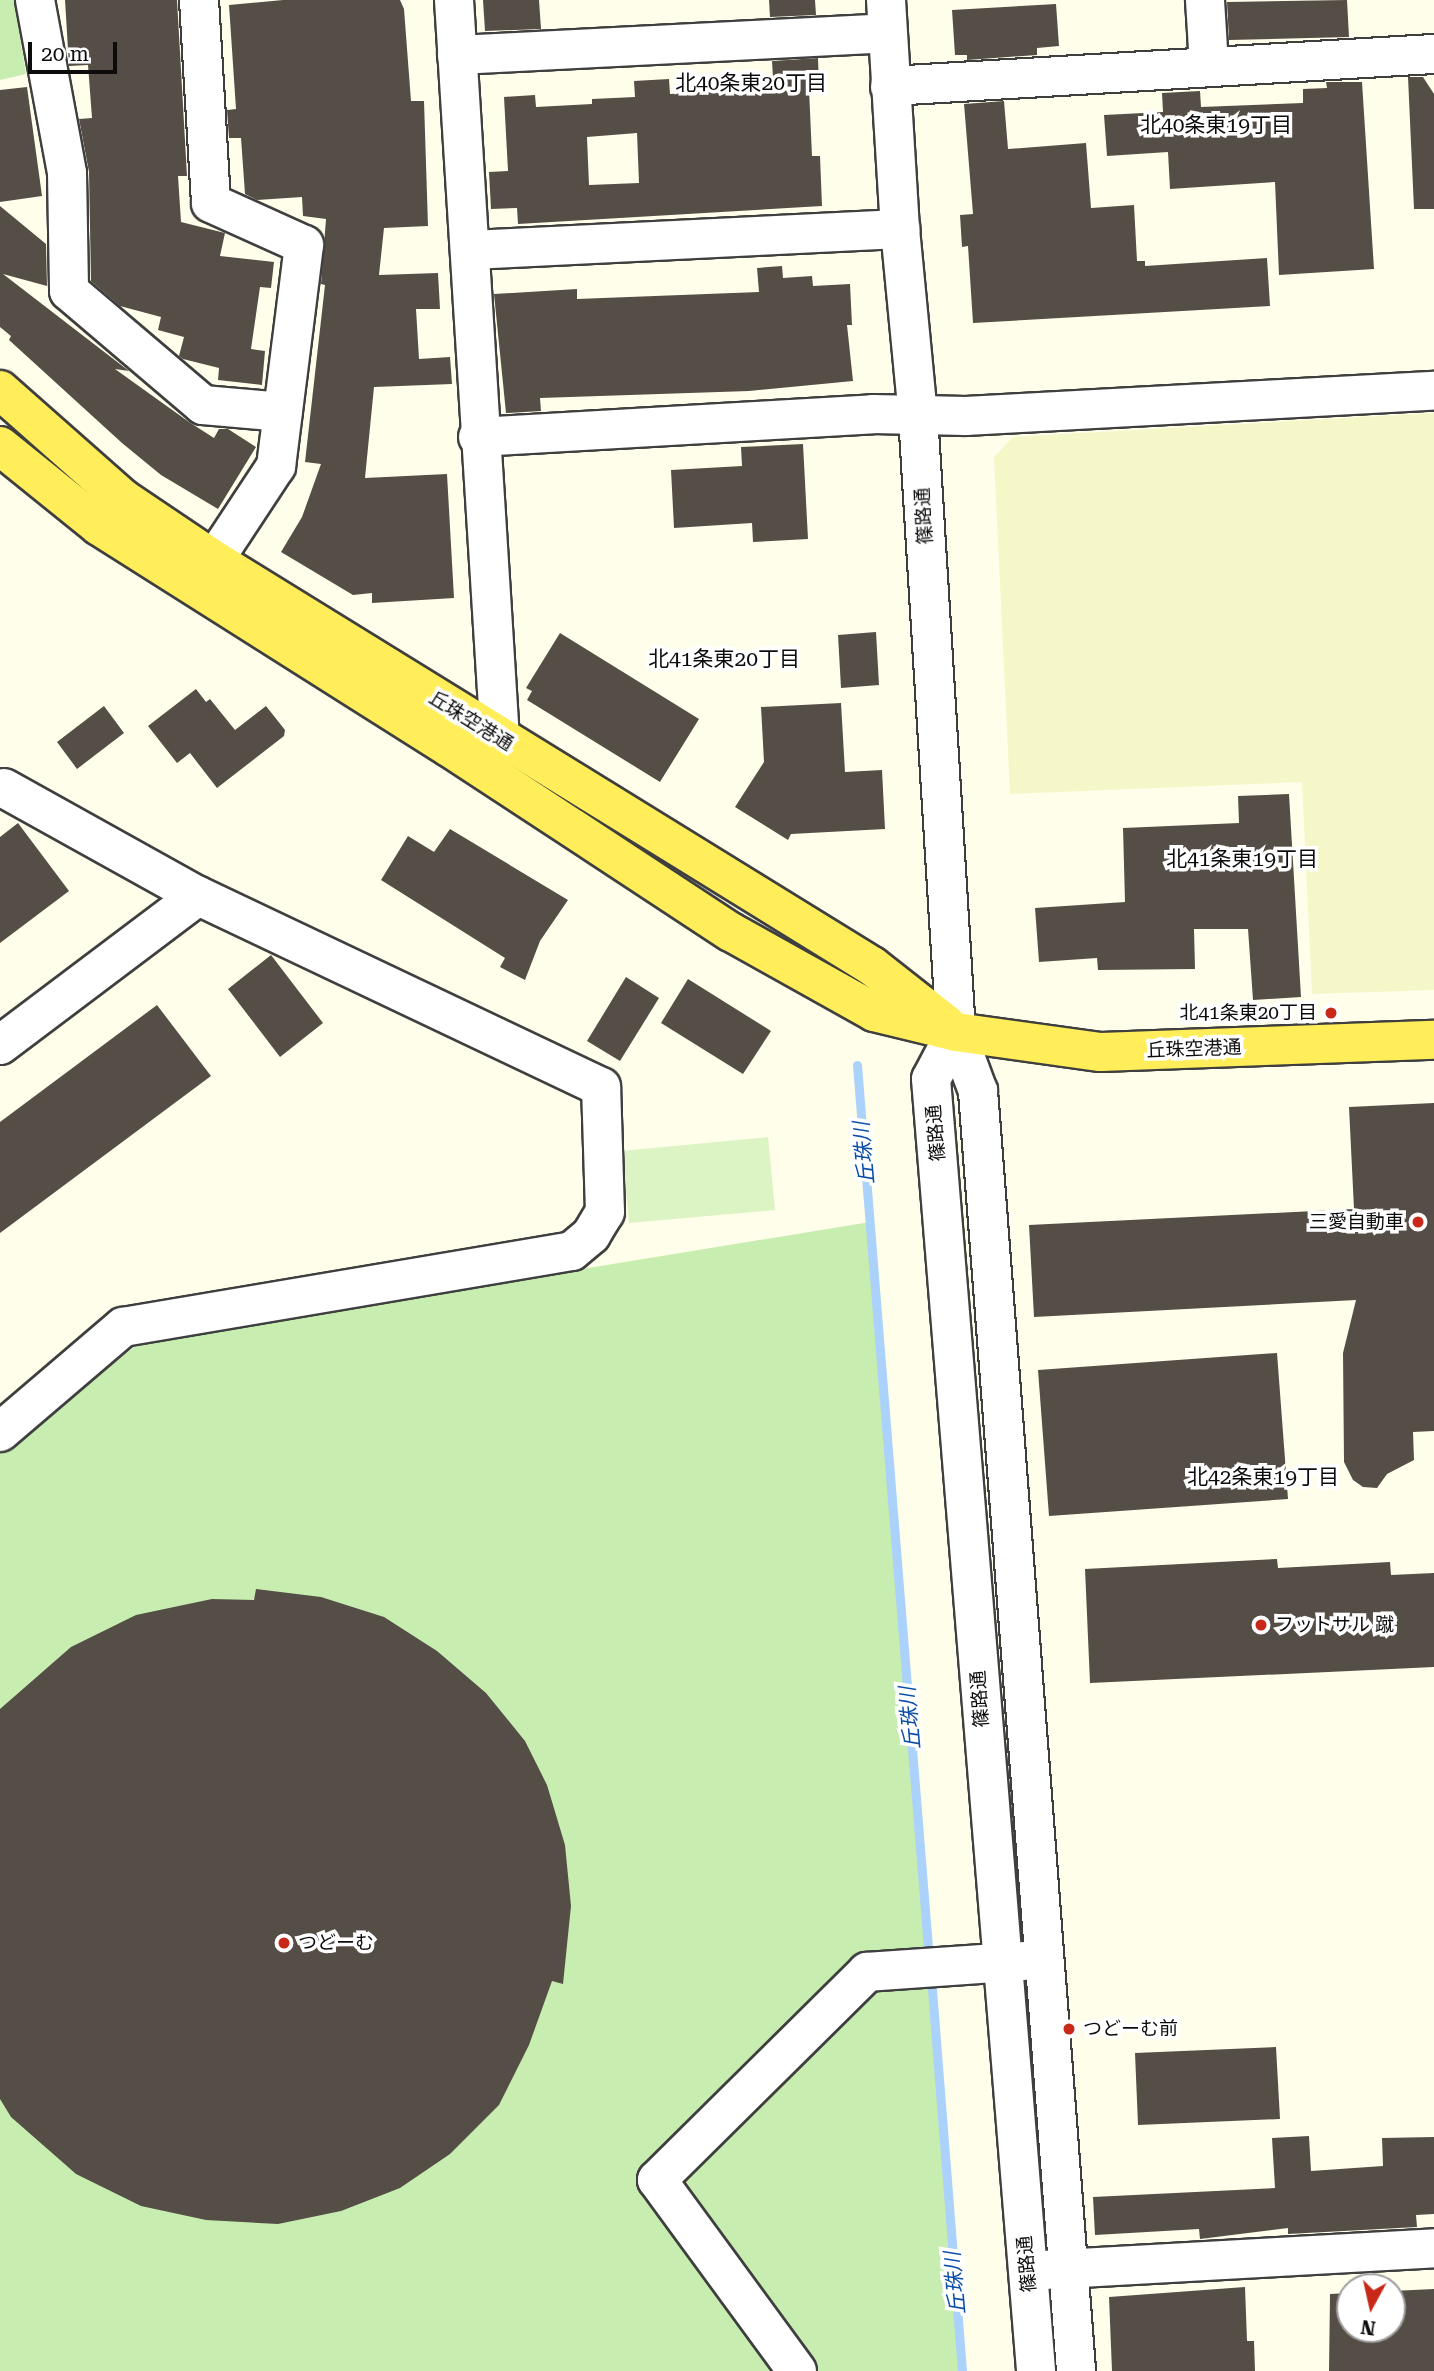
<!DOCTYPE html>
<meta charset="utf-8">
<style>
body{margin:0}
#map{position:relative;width:1434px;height:2371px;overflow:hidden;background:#fffeea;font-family:"Roboto Serif","Noto Sans JP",serif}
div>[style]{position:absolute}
.farmland>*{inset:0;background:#f5f7c8}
.green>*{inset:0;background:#c7edb1}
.pitch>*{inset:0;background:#dcf3c3}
.stream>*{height:9px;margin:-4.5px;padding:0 4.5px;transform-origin:4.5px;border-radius:4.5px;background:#aad2fb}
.building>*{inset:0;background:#554e47}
.roads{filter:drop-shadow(2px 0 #3f3f3f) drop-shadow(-2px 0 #3f3f3f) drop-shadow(0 2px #3f3f3f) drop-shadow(0 -2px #3f3f3f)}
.minor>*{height:38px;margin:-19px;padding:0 19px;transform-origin:19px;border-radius:19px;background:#fff}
.major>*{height:38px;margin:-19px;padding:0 19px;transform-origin:19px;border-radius:19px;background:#ffee5a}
.dots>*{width:19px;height:19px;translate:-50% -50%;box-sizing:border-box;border:4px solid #fff;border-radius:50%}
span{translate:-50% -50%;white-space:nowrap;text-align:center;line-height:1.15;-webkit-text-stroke:7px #fff;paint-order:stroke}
.street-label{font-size:19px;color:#0c0c0c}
.poi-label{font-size:19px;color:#0c0c0c}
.right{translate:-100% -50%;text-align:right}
.left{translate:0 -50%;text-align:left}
.neighbourhood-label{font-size:21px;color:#0c0c0c}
.water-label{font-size:21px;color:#0b4da7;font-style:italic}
.north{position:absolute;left:1336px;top:2273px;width:70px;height:70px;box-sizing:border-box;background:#fff;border:2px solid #9e9e9e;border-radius:50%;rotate:188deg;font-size:19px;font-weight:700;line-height:28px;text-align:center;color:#0c0c0c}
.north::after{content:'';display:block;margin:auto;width:24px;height:32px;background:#c72818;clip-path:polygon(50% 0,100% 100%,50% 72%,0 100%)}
.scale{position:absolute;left:28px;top:42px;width:89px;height:32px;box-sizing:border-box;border:4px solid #0c0c0c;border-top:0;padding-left:9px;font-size:21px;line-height:24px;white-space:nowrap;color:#0c0c0c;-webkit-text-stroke:5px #fff;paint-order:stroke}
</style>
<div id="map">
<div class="farmland">
<div style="clip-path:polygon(1434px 413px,1434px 990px,1312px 994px,1302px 782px,1010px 794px,994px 457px,1013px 437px)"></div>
</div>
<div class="green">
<div style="clip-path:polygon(0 0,14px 0,26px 74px,0 80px)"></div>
<div style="clip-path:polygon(870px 1222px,962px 2371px,0 2371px,0 1452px,142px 1341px)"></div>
</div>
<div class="pitch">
<div style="clip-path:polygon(768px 1137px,775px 1210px,629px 1223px,622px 1151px)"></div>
</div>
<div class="stream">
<div style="left:857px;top:1065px;width:898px;rotate:85.4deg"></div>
<div style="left:931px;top:1977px;width:395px;rotate:85.5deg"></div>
</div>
<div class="building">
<div style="clip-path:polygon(65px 0,177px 0,187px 176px,178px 176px,181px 222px,225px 233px,220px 256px,274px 262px,271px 288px,260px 287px,251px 349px,265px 351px,262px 385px,218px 380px,219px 368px,183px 359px,179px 356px,184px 337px,158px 330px,161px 317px,120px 306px,91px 281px,89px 172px,79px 119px,92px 118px,88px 65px,69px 66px)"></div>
<div style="clip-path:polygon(283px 0,400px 0,404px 9px,411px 101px,424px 101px,428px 226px,384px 228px,379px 275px,438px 273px,440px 309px,416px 309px,419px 359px,450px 357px,452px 384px,374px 387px,365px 478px,447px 474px,454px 598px,372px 603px,372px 593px,353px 595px,281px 552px,302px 517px,321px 464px,305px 462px,325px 285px,321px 284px,326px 219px,303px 216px,302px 197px,257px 200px,245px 194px,241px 138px,229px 138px,227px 110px,236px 109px,229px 5px)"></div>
<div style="clip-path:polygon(483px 0,539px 0,541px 29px,485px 31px)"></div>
<div style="clip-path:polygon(769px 0,815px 0,816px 15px,770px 17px)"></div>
<div style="clip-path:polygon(1347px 0,1349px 37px,1229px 40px,1227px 2px)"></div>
<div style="clip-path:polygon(1056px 4px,1059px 46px,1037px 48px,1037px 55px,967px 60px,967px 55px,955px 55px,952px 10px)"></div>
<div style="clip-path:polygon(evenodd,818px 58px,819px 88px,809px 89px,812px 156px,820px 156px,822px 206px,518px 224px,517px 208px,491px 209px,489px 172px,508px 171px,504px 97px,535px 95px,536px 107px,592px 104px,592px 99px,635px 97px,634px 81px,669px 79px,670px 94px,733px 90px,732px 80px,773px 78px,772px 61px,818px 58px,637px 133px,639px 183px,589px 185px,587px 137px,637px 133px)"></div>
<div style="clip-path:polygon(1408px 77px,1423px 77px,1434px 94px,1434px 209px,1414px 209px)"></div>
<div style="clip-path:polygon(1326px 82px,1362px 82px,1374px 269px,1279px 275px,1275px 182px,1170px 189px,1168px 152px,1107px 156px,1104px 115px,1163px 112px,1162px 93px,1200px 91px,1201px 107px,1303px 103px,1303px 89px,1327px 88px)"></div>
<div style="clip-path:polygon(27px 87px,42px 196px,0 202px,0 90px)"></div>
<div style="clip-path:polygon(1004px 101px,1008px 149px,1086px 143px,1091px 208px,1134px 205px,1137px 261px,1145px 261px,1145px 266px,1267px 258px,1270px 306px,973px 323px,968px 246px,962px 247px,960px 215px,973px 214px,964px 104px)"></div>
<div style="clip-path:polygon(0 206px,46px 244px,47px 286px,3px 274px,129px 371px,115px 369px,189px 422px,214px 438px,219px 429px,228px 429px,256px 447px,218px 509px,161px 475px,122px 443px,9px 340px,11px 336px,0 327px)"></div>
<div style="clip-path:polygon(782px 266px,783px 278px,812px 276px,813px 286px,850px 284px,852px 325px,847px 325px,853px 381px,749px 391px,540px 398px,541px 411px,506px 413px,494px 294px,577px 289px,577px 299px,759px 292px,757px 268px)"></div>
<div style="clip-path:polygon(803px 444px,808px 539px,753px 542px,752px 523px,674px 528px,671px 470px,742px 466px,741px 447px)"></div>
<div style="clip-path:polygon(876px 632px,879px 685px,841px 688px,838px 635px)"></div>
<div style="clip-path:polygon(560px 633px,699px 719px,660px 782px,527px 700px,532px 691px,526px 688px)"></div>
<div style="clip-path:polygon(196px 689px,206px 702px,210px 699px,235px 730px,266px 706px,285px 730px,284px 736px,217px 788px,190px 753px,177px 763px,148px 726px)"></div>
<div style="clip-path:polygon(841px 703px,845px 772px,882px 770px,885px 829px,791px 834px,788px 840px,735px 807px,764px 762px,761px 707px)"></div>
<div style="clip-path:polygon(104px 706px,124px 733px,77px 769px,57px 742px)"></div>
<div style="clip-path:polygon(1289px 794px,1301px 997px,1253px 1000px,1248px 929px,1194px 929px,1195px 969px,1098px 970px,1097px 958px,1039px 962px,1035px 908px,1125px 902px,1123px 828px,1239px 823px,1238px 796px)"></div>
<div style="clip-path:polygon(18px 823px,69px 891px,0 943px,0 837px)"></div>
<div style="clip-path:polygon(450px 829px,568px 900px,540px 941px,525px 980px,500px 967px,505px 958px,381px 880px,408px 836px,434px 852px)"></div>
<div style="clip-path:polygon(271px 955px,323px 1023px,280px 1057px,228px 989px)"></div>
<div style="clip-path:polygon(626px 977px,659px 998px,620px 1061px,587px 1041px)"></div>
<div style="clip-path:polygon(688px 979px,771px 1031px,743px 1074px,661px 1023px)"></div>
<div style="clip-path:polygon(157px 1005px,211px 1076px,0 1233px,0 1122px)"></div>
<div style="clip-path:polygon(1434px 1103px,1434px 1431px,1413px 1432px,1414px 1460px,1387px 1474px,1377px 1488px,1363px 1487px,1353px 1480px,1344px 1462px,1343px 1353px,1356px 1300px,1034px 1317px,1029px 1225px,1354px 1209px,1349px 1107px)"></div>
<div style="clip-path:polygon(1277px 1353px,1288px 1499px,1049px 1516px,1038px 1370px)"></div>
<div style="clip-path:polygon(1277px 1559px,1278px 1568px,1390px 1562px,1391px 1575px,1434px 1573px,1434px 1667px,1090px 1683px,1085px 1569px)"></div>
<div style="clip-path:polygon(256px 1589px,321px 1597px,384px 1617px,437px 1651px,486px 1693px,525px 1741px,547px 1785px,565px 1845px,571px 1906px,563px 1984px,552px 1981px,529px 2045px,499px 2105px,450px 2154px,400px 2188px,341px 2211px,278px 2224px,206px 2220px,141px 2206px,76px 2174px,11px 2117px,0 2099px,0 1709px,71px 1647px,136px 1615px,212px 1599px,254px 1600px)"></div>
<div style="clip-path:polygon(1276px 2047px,1280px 2119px,1138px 2125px,1135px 2053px)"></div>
<div style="clip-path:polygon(1309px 2136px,1311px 2171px,1383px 2166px,1382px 2138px,1434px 2137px,1434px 2214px,1416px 2215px,1417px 2227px,1288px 2234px,1288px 2228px,1200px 2239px,1199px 2229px,1095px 2235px,1093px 2197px,1275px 2188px,1272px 2138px)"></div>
<div style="clip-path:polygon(1245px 2287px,1247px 2341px,1254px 2341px,1255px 2371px,1112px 2371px,1109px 2297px)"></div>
<div style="clip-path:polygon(1434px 2289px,1434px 2371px,1329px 2371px,1330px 2294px,1350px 2293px,1350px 2329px,1392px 2329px,1392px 2291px)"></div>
</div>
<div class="roads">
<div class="minor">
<div style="left:35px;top:0;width:176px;rotate:79.5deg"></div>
<div style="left:67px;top:173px;width:118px;rotate:89deg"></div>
<div style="left:69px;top:291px;width:176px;rotate:40.4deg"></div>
<div style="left:203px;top:405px;width:80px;rotate:5deg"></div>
<div style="left:199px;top:0;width:203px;rotate:86.6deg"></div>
<div style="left:211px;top:203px;width:102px;rotate:24.3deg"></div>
<div style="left:304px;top:245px;width:223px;rotate:97.2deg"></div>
<div style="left:276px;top:466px;width:113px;rotate:123.4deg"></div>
<div style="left:454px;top:0;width:741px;rotate:86.44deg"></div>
<div style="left:500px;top:740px;width:25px;rotate:130deg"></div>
<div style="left:886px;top:0;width:229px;rotate:86.5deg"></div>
<div style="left:900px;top:229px;width:187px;rotate:84.5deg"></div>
<div style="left:918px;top:415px;width:618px;rotate:86.48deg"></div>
<div style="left:956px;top:1032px;width:63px;rotate:69.6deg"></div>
<div style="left:978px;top:1091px;width:1284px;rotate:85.62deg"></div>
<div style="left:1205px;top:0;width:65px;rotate:86.5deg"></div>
<div style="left:457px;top:55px;width:431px;rotate:-2.9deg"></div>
<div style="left:890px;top:86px;width:545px;rotate:-3.37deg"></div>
<div style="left:470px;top:250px;width:431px;rotate:-2.8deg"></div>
<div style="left:478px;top:437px;width:396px;rotate:-3.3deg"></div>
<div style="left:873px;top:414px;width:93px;rotate:1.2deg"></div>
<div style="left:966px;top:416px;width:469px;rotate:-3.1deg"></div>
<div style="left:956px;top:1032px;width:53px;rotate:118deg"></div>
<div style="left:931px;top:1079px;width:1296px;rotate:85.35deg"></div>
<div style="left:0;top:1045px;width:248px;rotate:-37deg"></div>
<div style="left:198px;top:896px;width:222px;rotate:-150.9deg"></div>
<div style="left:0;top:1432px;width:162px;rotate:-40.5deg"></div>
<div style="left:123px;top:1327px;width:455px;rotate:-9.6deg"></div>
<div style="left:572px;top:1251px;width:25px;rotate:-40deg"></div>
<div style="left:591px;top:1235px;width:27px;rotate:-59deg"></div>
<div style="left:605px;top:1212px;width:125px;rotate:-91.8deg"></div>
<div style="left:601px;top:1087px;width:446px;rotate:-154.6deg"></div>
<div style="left:1045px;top:2270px;width:390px;rotate:-3.2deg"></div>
<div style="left:797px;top:2371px;width:237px;rotate:-126.2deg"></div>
<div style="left:657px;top:2180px;width:296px;rotate:-44.7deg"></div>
<div style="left:867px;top:1972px;width:158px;rotate:-4deg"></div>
</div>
<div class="major">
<div style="left:0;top:390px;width:163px;rotate:41.5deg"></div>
<div style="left:122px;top:498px;width:111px;rotate:34deg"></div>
<div style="left:214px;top:560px;width:773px;rotate:31.68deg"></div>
<div style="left:872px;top:966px;width:95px;rotate:38.2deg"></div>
<div style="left:0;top:446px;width:127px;rotate:38.9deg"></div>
<div style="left:99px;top:526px;width:414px;rotate:32.3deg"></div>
<div style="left:449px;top:747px;width:337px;rotate:33.3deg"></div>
<div style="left:731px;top:932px;width:164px;rotate:29.2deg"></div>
<div style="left:874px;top:1012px;width:84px;rotate:13.7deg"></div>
<div style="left:956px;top:1032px;width:146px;rotate:7.9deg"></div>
<div style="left:1101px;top:1052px;width:333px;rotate:-2.1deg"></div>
</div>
</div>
<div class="dots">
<div style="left:1331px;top:1013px;background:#c72818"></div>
<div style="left:1418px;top:1222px;background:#c72818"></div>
<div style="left:1261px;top:1625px;background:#c72818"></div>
<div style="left:284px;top:1943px;background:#c72818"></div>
<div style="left:1069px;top:2029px;background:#c72818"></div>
</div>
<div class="street-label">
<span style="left:924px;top:516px;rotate:-93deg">篠路通</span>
<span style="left:471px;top:721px;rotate:32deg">丘珠空港通</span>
<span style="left:1194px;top:1049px;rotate:-2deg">丘珠空港通</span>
<span style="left:936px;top:1133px;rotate:-95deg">篠路通</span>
<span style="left:980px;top:1699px;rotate:-94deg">篠路通</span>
<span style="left:1027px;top:2264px;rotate:-95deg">篠路通</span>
</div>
<div class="poi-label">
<span class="right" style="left:1317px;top:1013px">北41条東20丁目</span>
<span class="right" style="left:1404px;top:1222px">三愛自動車</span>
<span class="left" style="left:1275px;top:1625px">フットサル 蹴</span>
<span class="left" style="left:298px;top:1943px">つどーむ</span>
<span class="left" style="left:1083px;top:2029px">つどーむ前</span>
</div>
<div class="neighbourhood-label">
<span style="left:751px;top:83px">北40条東20丁目</span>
<span style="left:1216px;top:125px">北40条東19丁目</span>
<span style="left:724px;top:659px">北41条東20丁目</span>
<span style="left:1242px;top:859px">北41条東19丁目</span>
<span style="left:1263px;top:1477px">北42条東19丁目</span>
</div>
<div class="water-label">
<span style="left:864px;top:1153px;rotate:-95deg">丘珠川</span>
<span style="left:910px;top:1718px;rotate:-95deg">丘珠川</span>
<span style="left:955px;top:2283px;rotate:-95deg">丘珠川</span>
</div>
<div class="north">N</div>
<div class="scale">20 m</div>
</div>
